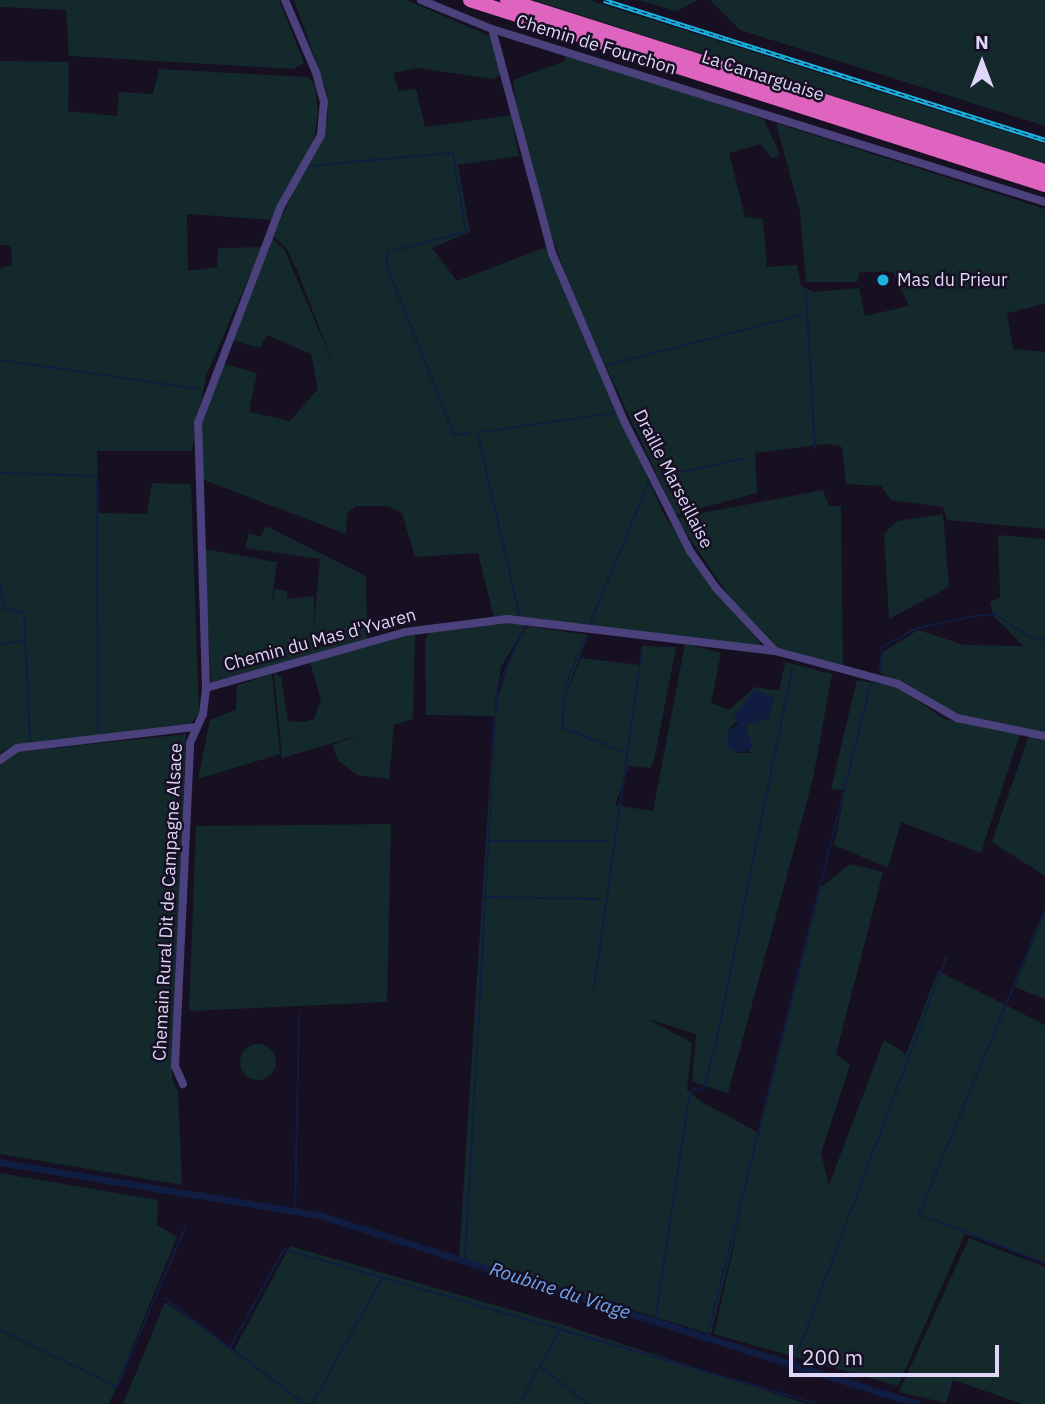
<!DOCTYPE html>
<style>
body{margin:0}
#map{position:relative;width:1045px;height:1404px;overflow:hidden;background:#161022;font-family:"IBM Plex Sans",sans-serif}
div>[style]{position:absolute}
.green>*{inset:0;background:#14292b}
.round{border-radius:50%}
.water>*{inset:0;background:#111d40}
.stream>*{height:2px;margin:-1px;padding:0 1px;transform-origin:1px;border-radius:1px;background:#111d40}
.canal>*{height:7px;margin:-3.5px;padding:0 3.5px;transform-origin:3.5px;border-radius:3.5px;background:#111d40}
.minor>*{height:8px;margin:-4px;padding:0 4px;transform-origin:4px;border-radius:4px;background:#4b417c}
.trunk>*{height:14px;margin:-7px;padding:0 7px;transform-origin:7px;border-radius:7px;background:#de64bf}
.rail>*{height:4.5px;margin-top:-2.25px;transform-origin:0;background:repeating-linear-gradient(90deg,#161022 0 5px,#19b4e3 0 10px);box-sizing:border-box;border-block:2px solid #19b4e3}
.dots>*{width:19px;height:19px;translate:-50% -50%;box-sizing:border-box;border:4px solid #161022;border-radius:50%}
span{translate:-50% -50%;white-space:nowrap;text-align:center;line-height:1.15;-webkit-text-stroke:5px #161022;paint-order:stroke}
.street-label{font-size:18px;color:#dfd6fa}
.poi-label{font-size:18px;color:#dfd6fa}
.left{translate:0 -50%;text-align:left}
.water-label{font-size:19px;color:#6fa3ef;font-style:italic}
.north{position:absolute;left:947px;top:28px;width:70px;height:70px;-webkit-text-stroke:5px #161022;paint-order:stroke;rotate:0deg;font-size:19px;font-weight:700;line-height:28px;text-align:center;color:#dfd6fa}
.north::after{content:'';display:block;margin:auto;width:24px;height:32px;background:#dfd6fa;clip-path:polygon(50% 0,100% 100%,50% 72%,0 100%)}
.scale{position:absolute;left:789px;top:1345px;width:210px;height:32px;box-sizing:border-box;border:4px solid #dfd6fa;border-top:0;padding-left:9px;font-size:21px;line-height:24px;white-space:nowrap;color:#dfd6fa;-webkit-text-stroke:5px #161022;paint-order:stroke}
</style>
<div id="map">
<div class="green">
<div style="clip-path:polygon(0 0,279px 0,304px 63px,293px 69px,69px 56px,66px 10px,0 7px)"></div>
<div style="clip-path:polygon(294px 0,407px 0,492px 37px,501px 75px,493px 79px,417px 68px,393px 73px,399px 91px,416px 89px,425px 127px,511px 115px,519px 156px,458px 165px,470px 232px,432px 248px,457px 281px,546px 247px,665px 517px,762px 646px,494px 617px,478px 553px,415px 557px,402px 513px,388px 506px,356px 506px,347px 514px,346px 534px,199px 478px,200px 431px,221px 363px,257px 373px,249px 412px,290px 421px,318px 389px,311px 354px,267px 335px,260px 348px,231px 340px,272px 238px,284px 249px,335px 368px,297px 270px,286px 248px,273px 236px,328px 117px,327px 93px)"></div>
<div style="clip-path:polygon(533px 0,589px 0,1045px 144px,1045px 163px)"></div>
<div style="clip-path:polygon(638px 0,697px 0,677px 11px)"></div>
<div style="clip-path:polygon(710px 0,1045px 0,1045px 126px,740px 30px)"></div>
<div style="clip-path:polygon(565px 54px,764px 119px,780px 155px,771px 158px,761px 144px,729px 153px,745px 217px,763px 219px,767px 267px,797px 265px,801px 286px,813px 292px,859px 288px,865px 316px,909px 306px,893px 272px,860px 272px,857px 282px,806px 282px,800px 212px,776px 123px,1045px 209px,1045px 304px,1007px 313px,1013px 349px,1045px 352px,1045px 529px,947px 520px,943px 507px,891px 500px,881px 486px,846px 484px,842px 447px,826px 444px,755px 453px,757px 493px,676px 515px,574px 299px,524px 155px,513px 80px,565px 61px)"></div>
<div style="clip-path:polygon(0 61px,69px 62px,68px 111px,117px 116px,119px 92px,153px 94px,159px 69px,307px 77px,315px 84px,318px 113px,314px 138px,272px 220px,187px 214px,188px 271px,217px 267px,218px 248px,262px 247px,206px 376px,192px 451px,97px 451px,99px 513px,147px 514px,152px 483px,191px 484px,199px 714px,190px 724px,14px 746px,0 753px,0 268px,12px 265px,11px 245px,0 245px)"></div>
<div style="clip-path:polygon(823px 490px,829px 506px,841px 506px,843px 668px,783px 653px,743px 617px,676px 518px)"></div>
<div style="clip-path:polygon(943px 514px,949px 587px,889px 619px,884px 534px,897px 521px)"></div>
<div style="clip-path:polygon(266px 526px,366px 576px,367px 640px,211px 684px,204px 549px,277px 562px,271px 608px,275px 589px,287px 591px,287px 599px,314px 596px,314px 626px,320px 559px,245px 548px,249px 533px,260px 537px)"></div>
<div style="clip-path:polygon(998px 535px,1045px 539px,1045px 733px,963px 717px,880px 673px,883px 652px,918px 630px,964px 645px,1023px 646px,993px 615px,990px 602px,1000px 598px)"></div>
<div style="clip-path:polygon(evenodd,507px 622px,527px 624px,501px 667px,495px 706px,513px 650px,528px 626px,588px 635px,559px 713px,581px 658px,640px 665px,642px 646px,676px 647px,654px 761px,650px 768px,629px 766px,615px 805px,653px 811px,685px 644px,721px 653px,711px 703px,729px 710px,755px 687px,779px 691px,785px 662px,832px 674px,813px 779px,728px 1093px,692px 1082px,696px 1034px,648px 1019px,692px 1043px,687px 1090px,700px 1101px,759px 1133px,821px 887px,850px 864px,883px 872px,836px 1054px,850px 1065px,821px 1153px,829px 1185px,884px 1040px,906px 1054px,938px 971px,1045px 1025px,1045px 1263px,965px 1234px,898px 1386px,714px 1334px,744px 1201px,711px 1334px,459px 1257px,494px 716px,426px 715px,425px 639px,431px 631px,507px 622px,773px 695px,765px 719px,745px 726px,750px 753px,737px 753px,731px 726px,773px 695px)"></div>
<div style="clip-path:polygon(415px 633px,413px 719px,394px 725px,389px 779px,357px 775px,338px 760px,332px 745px,363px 734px,282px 758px,274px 672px,281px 677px,288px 721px,305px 722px,314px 719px,321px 700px,310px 661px)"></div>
<div style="clip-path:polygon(272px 674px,280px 754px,198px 779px,210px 720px,236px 710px,237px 685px)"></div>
<div style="clip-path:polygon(857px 680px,898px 687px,944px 719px,1020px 734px,981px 853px,901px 822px,888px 868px,834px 845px,845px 790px,831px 789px)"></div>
<div style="clip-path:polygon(186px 734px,172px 1079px,178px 1092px,182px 1185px,0 1154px,0 765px,18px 752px)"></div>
<div style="clip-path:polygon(1029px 735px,1045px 740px,1045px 876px,992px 842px)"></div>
<div style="clip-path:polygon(391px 824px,387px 1002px,189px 1011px,196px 826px)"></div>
<div style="clip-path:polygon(1045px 912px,1045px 999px,1015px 987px)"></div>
<div class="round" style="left:240px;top:1044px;width:36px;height:36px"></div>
<div style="clip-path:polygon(0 1173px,158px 1200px,157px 1225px,177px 1237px,109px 1404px,0 1404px)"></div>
<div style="clip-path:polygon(969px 1238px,1045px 1267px,1045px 1404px,1023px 1404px,953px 1380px,946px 1403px,899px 1392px)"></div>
<div style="clip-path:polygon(290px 1246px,564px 1325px,807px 1404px,123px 1404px,165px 1302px,234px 1350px)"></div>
</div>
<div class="water">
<div style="clip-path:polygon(755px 689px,774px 699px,769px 718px,745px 726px,754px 749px,737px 753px,728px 746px,728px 731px,738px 724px,734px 716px)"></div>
</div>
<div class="stream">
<div style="left:309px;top:166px;width:145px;rotate:-5.2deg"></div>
<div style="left:453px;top:153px;width:80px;rotate:80.7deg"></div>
<div style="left:466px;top:232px;width:81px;rotate:165.6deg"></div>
<div style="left:388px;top:252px;width:12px;rotate:99deg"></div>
<div style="left:386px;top:264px;width:184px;rotate:68.3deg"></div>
<div style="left:454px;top:435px;width:18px;rotate:-6deg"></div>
<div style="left:806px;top:292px;width:157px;rotate:86.7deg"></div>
<div style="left:0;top:360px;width:200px;rotate:8.3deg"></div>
<div style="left:608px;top:365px;width:203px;rotate:-14.5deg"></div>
<div style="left:477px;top:431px;width:191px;rotate:77deg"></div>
<div style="left:482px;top:432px;width:132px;rotate:-8.3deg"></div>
<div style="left:0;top:473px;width:97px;rotate:1.8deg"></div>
<div style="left:97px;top:476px;width:256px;rotate:89.8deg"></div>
<div style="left:659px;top:477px;width:88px;rotate:-12.5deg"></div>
<div style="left:0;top:586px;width:22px;rotate:80deg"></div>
<div style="left:4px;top:608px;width:21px;rotate:14deg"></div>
<div style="left:24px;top:613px;width:128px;rotate:87.3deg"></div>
<div style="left:589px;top:626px;width:156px;rotate:-67.4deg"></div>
<div style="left:585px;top:638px;width:50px;rotate:112.4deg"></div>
<div style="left:566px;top:684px;width:43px;rotate:95.3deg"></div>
<div style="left:562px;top:727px;width:68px;rotate:22.4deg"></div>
<div style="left:0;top:644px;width:26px;rotate:-7deg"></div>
<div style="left:880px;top:671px;width:24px;rotate:-85deg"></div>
<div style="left:882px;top:647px;width:38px;rotate:-29deg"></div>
<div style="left:915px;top:629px;width:55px;rotate:-12.5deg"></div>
<div style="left:969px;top:617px;width:26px;rotate:-7deg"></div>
<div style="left:995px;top:614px;width:42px;rotate:33.3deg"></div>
<div style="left:1030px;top:637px;width:15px;rotate:11deg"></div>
<div style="left:489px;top:841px;width:120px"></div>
<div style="left:484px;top:897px;width:117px;rotate:1deg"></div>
<div style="left:1045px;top:910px;width:329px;rotate:112.5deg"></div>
<div style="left:919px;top:1214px;width:135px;rotate:21.3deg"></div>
<div style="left:594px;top:988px;width:340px;rotate:-81.9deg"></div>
<div style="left:295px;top:1211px;width:198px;rotate:-88.8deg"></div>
<div style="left:465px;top:1261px;width:573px;rotate:-86.8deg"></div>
<div style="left:497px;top:689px;width:69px;rotate:-66deg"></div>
<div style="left:164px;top:1298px;width:176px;rotate:37.1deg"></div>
<div style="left:655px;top:1322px;width:227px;rotate:-81.4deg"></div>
<div style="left:689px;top:1098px;width:10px;rotate:-66deg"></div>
<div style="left:693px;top:1089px;width:10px;rotate:6deg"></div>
<div style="left:703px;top:1090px;width:44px;rotate:-74.1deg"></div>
<div style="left:715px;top:1048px;width:388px;rotate:-78.5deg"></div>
<div style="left:0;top:1330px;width:130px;rotate:26deg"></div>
<div style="left:117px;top:1387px;width:176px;rotate:-66.9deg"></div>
<div style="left:707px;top:1338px;width:676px;rotate:-75.96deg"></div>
<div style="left:231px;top:1346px;width:111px;rotate:-61.3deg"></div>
<div style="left:284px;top:1249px;width:555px;rotate:16.21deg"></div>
<div style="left:793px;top:1365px;width:437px;rotate:-69.4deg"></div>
<div style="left:541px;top:1367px;width:60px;rotate:38.2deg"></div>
<div style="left:312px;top:1404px;width:144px;rotate:-60.9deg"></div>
<div style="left:519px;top:1404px;width:87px;rotate:-61.1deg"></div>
</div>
<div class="canal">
<div style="left:0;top:1162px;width:199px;rotate:9.6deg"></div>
<div style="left:199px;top:1195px;width:122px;rotate:9.5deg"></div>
<div style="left:319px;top:1215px;width:627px;rotate:17.54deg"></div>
</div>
<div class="minor">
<div style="left:421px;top:0;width:77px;rotate:22.2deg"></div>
<div style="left:492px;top:29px;width:579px;rotate:17.37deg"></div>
<div style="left:492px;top:29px;width:232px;rotate:75deg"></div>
<div style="left:552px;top:253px;width:185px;rotate:66.8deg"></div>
<div style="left:625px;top:423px;width:144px;rotate:63.1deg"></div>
<div style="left:690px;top:551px;width:45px;rotate:54.9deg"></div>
<div style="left:716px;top:588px;width:86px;rotate:46.9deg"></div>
<div style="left:775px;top:651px;width:127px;rotate:15deg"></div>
<div style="left:898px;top:684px;width:68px;rotate:30deg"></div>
<div style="left:957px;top:718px;width:90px;rotate:11.6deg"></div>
<div style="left:206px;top:688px;width:207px;rotate:-15.7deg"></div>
<div style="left:405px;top:632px;width:103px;rotate:-7.3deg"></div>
<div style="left:507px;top:619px;width:270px;rotate:6.8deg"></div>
<div style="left:0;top:760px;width:21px;rotate:-35deg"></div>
<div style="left:17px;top:748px;width:181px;rotate:-6.7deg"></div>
<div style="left:183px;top:1084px;width:20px;rotate:-114deg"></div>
<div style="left:175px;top:1066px;width:323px;rotate:-87.3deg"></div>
<div style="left:190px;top:743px;width:32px;rotate:-66deg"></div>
<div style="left:203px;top:714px;width:26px;rotate:-83deg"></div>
<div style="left:206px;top:688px;width:265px;rotate:-91.7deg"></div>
<div style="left:198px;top:423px;width:232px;rotate:-69.1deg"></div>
<div style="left:281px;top:206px;width:81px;rotate:-60.6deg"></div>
<div style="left:321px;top:135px;width:33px;rotate:-85deg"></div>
<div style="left:324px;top:102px;width:28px;rotate:-105deg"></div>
<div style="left:317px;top:75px;width:82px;rotate:-113.1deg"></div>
</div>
<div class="trunk">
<div style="left:470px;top:0;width:604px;rotate:17.84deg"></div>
<div style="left:507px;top:0;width:565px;rotate:17.63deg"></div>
</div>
<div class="rail">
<div style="left:604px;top:0;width:463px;rotate:17.6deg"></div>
</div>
<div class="dots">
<div style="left:883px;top:280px;background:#19b4e3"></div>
</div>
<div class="street-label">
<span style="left:596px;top:45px;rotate:17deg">Chemin de Fourchon</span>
<span style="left:763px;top:76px;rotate:18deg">La Camarguaise</span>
<span style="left:673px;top:479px;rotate:63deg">Draille Marseillaise</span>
<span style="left:320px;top:640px;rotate:-15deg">Chemin du Mas d'Yvaren</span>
<span style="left:168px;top:902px;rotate:-87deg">Chemain Rural Dit de Campagne Alsace</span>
</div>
<div class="poi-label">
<span class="left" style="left:897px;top:280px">Mas du Prieur</span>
</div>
<div class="water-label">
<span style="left:560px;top:1291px;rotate:18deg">Roubine du Viage</span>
</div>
<div class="north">N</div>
<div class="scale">200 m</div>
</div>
